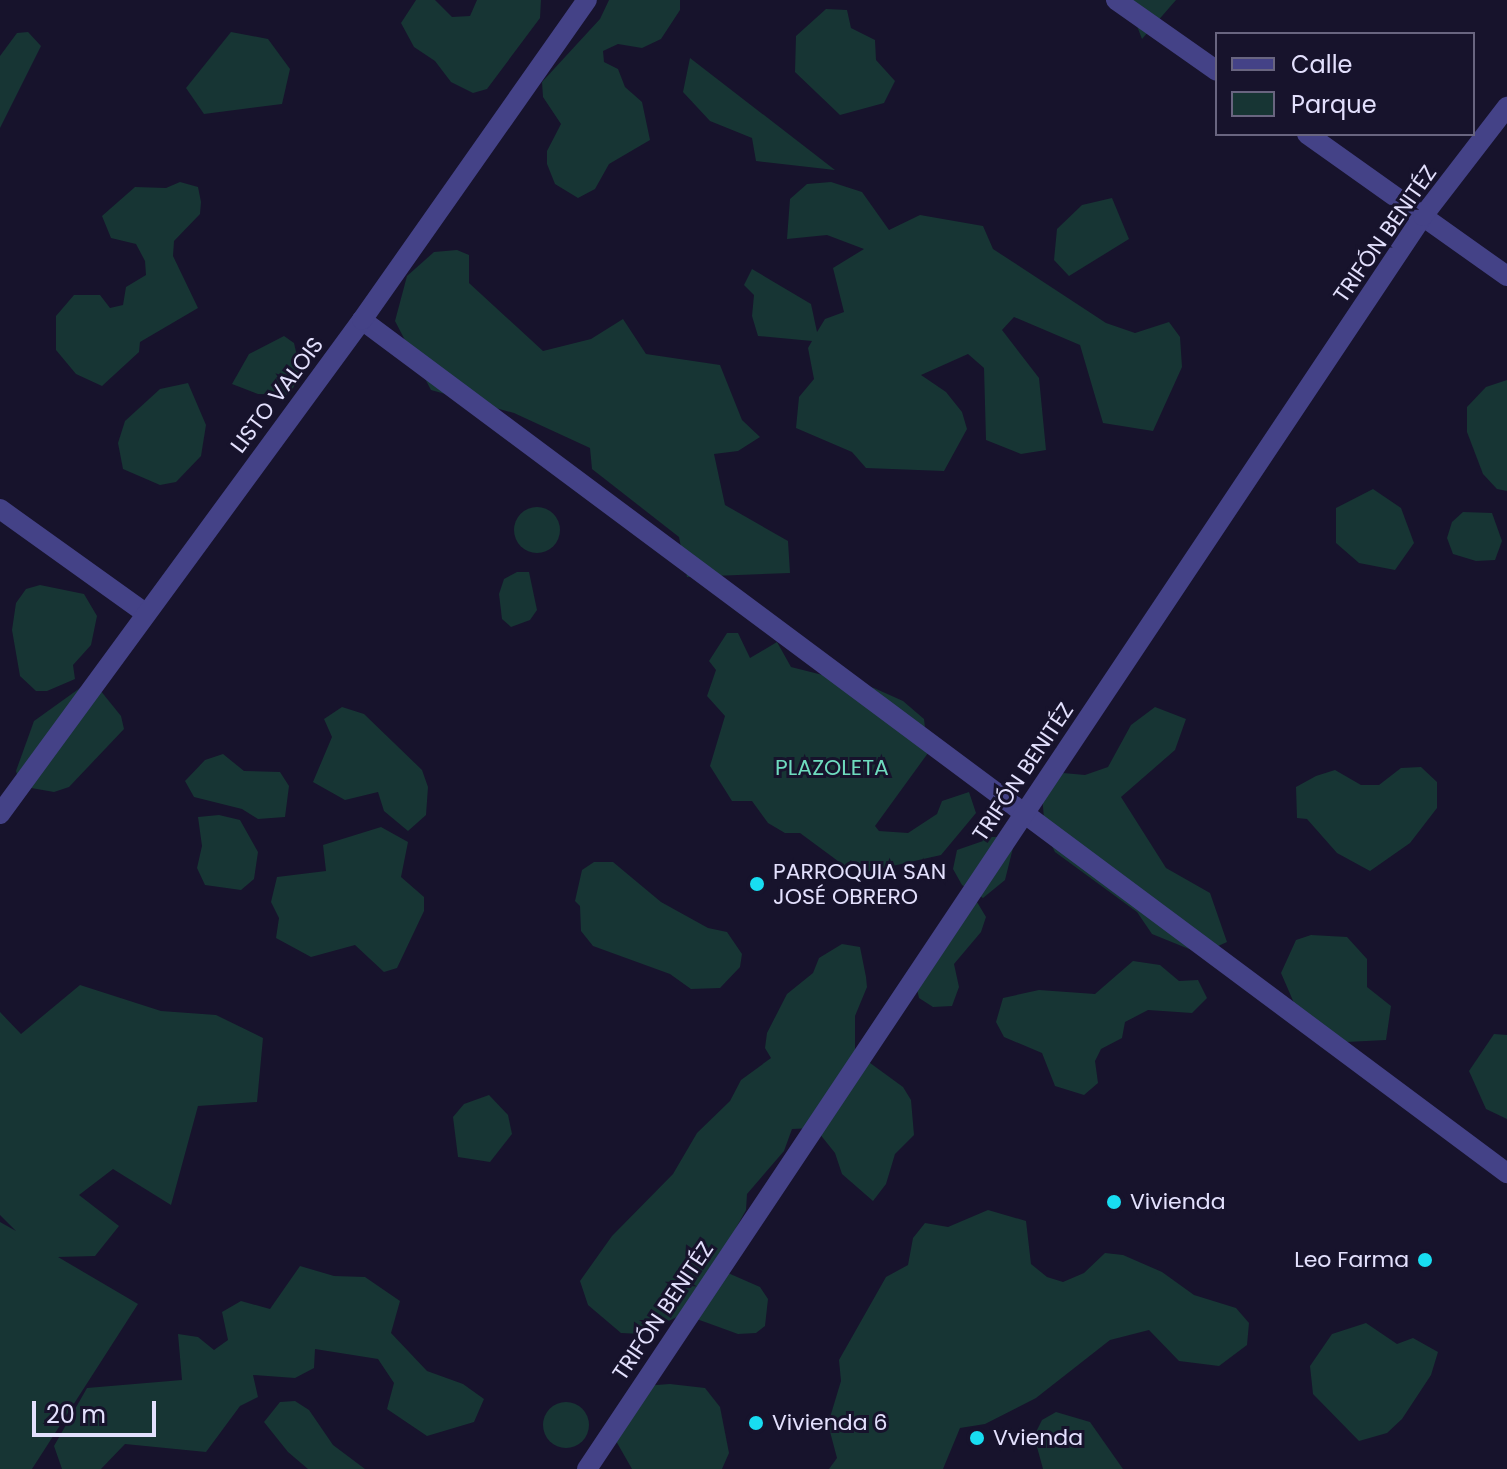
<!DOCTYPE html>
<meta charset="utf-8">
<style>
body{margin:0}
#map{position:relative;width:1507px;height:1469px;overflow:hidden;background:#17132c;font-family:Poppins,sans-serif}
div>[style]{position:absolute}
.green>*{inset:0;background:#173534}
.round{border-radius:50%}
.minor>*{height:20px;margin:-10px;padding:0 10px;transform-origin:10px;border-radius:10px;background:#444287}
.dots>*{width:22px;height:22px;translate:-50% -50%;box-sizing:border-box;border:4px solid #17132c;border-radius:50%}
span{translate:-50% -50%;white-space:nowrap;text-align:center;line-height:1.15;-webkit-text-stroke:6px #17132c;paint-order:stroke}
.street-label{font-size:22px;color:#e3e0fd}
.park-label{font-size:22px;color:#6edbbe}
.poi-label{font-size:22px;color:#e3e0fd}
.left{translate:0 -50%;text-align:left}
.right{translate:-100% -50%;text-align:right}
.legend{position:absolute;left:1215px;top:32px;width:260px;height:104px;box-sizing:border-box;background:#17132c;border:2px solid #696580;margin:0;padding:10px 14px;list-style:none;font-size:24px;color:#e3e0fd}
.legend li{display:flex;align-items:center;gap:16px;height:40px}
.legend b{width:40px;border:2px solid #696580}
.scale{position:absolute;left:32px;top:1401px;width:124px;height:36px;box-sizing:border-box;border:4px solid #e3e0fd;border-top:0;padding-left:10px;font-size:24px;line-height:28px;white-space:nowrap;color:#e3e0fd;-webkit-text-stroke:6px #17132c;paint-order:stroke}
</style>
<div id="map">
<div class="green">
<div style="clip-path:polygon(416px 0,435px 0,452px 17px,470px 16px,477px 0,541px 0,540px 18px,487px 89px,473px 93px,451px 82px,435px 61px,414px 47px,401px 23px)"></div>
<div style="clip-path:polygon(609px 0,680px 0,680px 10px,661px 39px,642px 48px,618px 44px,603px 51px,604px 62px,618px 69px,625px 87px,642px 102px,650px 140px,609px 164px,595px 189px,578px 198px,555px 184px,547px 164px,547px 151px,561px 124px,543px 97px,542px 82px,600px 19px)"></div>
<div style="clip-path:polygon(1127px 0,1176px 0,1142px 39px)"></div>
<div style="clip-path:polygon(826px 9px,847px 10px,851px 28px,875px 40px,876px 60px,895px 81px,884px 103px,840px 115px,795px 72px,796px 36px)"></div>
<div style="clip-path:polygon(28px 32px,41px 46px,0 128px,0 56px,17px 33px)"></div>
<div style="clip-path:polygon(231px 32px,268px 39px,290px 69px,282px 104px,204px 114px,186px 88px)"></div>
<div style="clip-path:polygon(690px 58px,835px 170px,756px 161px,752px 138px,710px 121px,683px 92px)"></div>
<div style="clip-path:polygon(180px 182px,198px 187px,201px 202px,200px 214px,174px 241px,173px 256px,198px 308px,140px 342px,139px 352px,102px 386px,76px 374px,56px 350px,56px 316px,74px 295px,100px 295px,110px 308px,123px 305px,126px 287px,146px 275px,145px 261px,136px 244px,111px 238px,102px 216px,135px 187px,166px 188px)"></div>
<div style="clip-path:polygon(831px 182px,862px 192px,889px 230px,920px 215px,983px 226px,993px 249px,1106px 323px,1135px 333px,1169px 322px,1180px 337px,1182px 367px,1153px 431px,1103px 423px,1080px 345px,1014px 317px,1002px 330px,1039px 378px,1046px 450px,1021px 454px,986px 440px,984px 368px,968px 354px,921px 375px,946px 392px,962px 412px,967px 429px,944px 471px,866px 468px,852px 452px,796px 428px,799px 397px,814px 379px,808px 348px,812px 341px,758px 336px,752px 316px,754px 295px,744px 285px,752px 269px,811px 304px,817px 332px,825px 319px,844px 312px,833px 268px,864px 249px,827px 235px,787px 239px,790px 199px,807px 184px)"></div>
<div style="clip-path:polygon(1112px 198px,1129px 239px,1069px 276px,1054px 260px,1057px 229px,1082px 205px)"></div>
<div style="clip-path:polygon(457px 250px,469px 255px,469px 283px,543px 351px,591px 339px,623px 319px,646px 354px,720px 365px,742px 420px,760px 437px,738px 451px,714px 454px,725px 505px,788px 541px,790px 573px,687px 577px,679px 537px,592px 469px,590px 448px,514px 413px,431px 390px,395px 321px,407px 276px,434px 252px)"></div>
<div style="clip-path:polygon(284px 336px,294px 343px,301px 374px,289px 395px,258px 394px,232px 384px,249px 354px)"></div>
<div style="clip-path:polygon(1507px 380px,1507px 491px,1497px 489px,1483px 474px,1467px 432px,1467px 407px,1486px 387px)"></div>
<div style="clip-path:polygon(188px 383px,206px 425px,201px 456px,176px 482px,160px 485px,123px 469px,118px 443px,125px 421px,160px 389px)"></div>
<div style="clip-path:polygon(1373px 489px,1401px 508px,1414px 543px,1395px 570px,1359px 563px,1336px 543px,1336px 508px)"></div>
<div class="round" style="left:514px;top:507px;width:46px;height:46px"></div>
<div style="clip-path:polygon(1463px 512px,1492px 513px,1502px 541px,1495px 560px,1476px 561px,1453px 554px,1447px 538px,1452px 522px)"></div>
<div style="clip-path:polygon(517px 572px,529px 572px,537px 610px,530px 620px,511px 627px,502px 619px,499px 594px,504px 579px)"></div>
<div style="clip-path:polygon(40px 585px,84px 594px,97px 616px,91px 645px,73px 665px,75px 679px,47px 691px,36px 691px,20px 676px,12px 630px,16px 603px,26px 589px)"></div>
<div style="clip-path:polygon(727px 633px,738px 633px,750px 658px,777px 642px,791px 667px,874px 688px,903px 701px,924px 719px,928px 753px,875px 826px,879px 831px,908px 833px,937px 814px,942px 801px,969px 792px,976px 813px,941px 855px,857px 874px,851px 860px,846px 867px,800px 833px,785px 833px,768px 823px,752px 801px,732px 801px,710px 766px,725px 716px,707px 696px,716px 670px,709px 661px)"></div>
<div style="clip-path:polygon(80px 688px,100px 690px,121px 716px,124px 729px,69px 787px,54px 792px,20px 786px,16px 771px,34px 721px)"></div>
<div style="clip-path:polygon(342px 707px,364px 714px,422px 770px,428px 787px,426px 815px,408px 831px,384px 811px,378px 792px,345px 800px,313px 782px,332px 737px,324px 719px)"></div>
<div style="clip-path:polygon(1155px 707px,1186px 719px,1175px 750px,1121px 797px,1166px 868px,1210px 893px,1227px 942px,1216px 947px,1189px 949px,1152px 934px,1137px 912px,1055px 852px,1045px 832px,1042px 794px,1052px 772px,1085px 775px,1108px 767px,1131px 725px)"></div>
<div style="clip-path:polygon(223px 754px,244px 771px,280px 772px,289px 786px,285px 817px,258px 819px,242px 809px,194px 797px,185px 781px,205px 760px)"></div>
<div style="clip-path:polygon(1421px 767px,1437px 782px,1437px 808px,1410px 843px,1370px 871px,1337px 853px,1307px 819px,1297px 818px,1296px 787px,1316px 776px,1335px 770px,1361px 785px,1379px 785px,1401px 768px)"></div>
<div style="clip-path:polygon(219px 815px,240px 820px,258px 852px,254px 879px,241px 890px,205px 885px,197px 868px,202px 846px,198px 817px)"></div>
<div style="clip-path:polygon(381px 827px,408px 842px,401px 877px,424px 897px,424px 911px,397px 968px,384px 972px,355px 945px,311px 957px,276px 938px,279px 918px,271px 902px,277px 877px,326px 871px,323px 845px)"></div>
<div style="clip-path:polygon(981px 837px,1000px 837px,1013px 848px,1005px 880px,983px 898px,962px 885px,953px 869px,957px 850px,983px 841px)"></div>
<div style="clip-path:polygon(594px 862px,613px 862px,661px 902px,708px 928px,727px 932px,742px 954px,740px 967px,720px 988px,691px 989px,670px 974px,593px 946px,581px 931px,580px 906px,575px 901px,582px 870px)"></div>
<div style="clip-path:polygon(965px 902px,977px 902px,986px 917px,981px 932px,954px 964px,959px 987px,952px 1006px,933px 1007px,919px 998px,912px 967px)"></div>
<div style="clip-path:polygon(1311px 935px,1347px 937px,1367px 959px,1367px 987px,1391px 1006px,1386px 1040px,1346px 1042px,1294px 1003px,1281px 973px,1296px 940px)"></div>
<div style="clip-path:polygon(842px 944px,860px 947px,866px 977px,867px 987px,855px 1016px,855px 1052px,903px 1087px,911px 1100px,914px 1135px,895px 1154px,886px 1184px,873px 1201px,842px 1174px,835px 1153px,815px 1128px,792px 1129px,784px 1151px,747px 1194px,746px 1210px,736px 1228px,728px 1273px,760px 1287px,768px 1299px,765px 1326px,756px 1333px,738px 1334px,683px 1314px,642px 1334px,621px 1333px,588px 1305px,580px 1281px,612px 1236px,673px 1174px,697px 1133px,730px 1101px,741px 1080px,771px 1058px,765px 1048px,767px 1033px,787px 994px,813px 973px,819px 958px)"></div>
<div style="clip-path:polygon(1133px 961px,1160px 965px,1179px 981px,1198px 980px,1207px 998px,1192px 1013px,1148px 1010px,1125px 1022px,1122px 1038px,1101px 1049px,1095px 1061px,1098px 1083px,1084px 1095px,1055px 1086px,1042px 1053px,1004px 1037px,996px 1022px,1003px 998px,1039px 990px,1095px 994px)"></div>
<div style="clip-path:polygon(80px 985px,161px 1011px,216px 1015px,263px 1038px,257px 1102px,198px 1106px,171px 1205px,113px 1169px,79px 1195px,119px 1226px,95px 1256px,58px 1257px,138px 1304px,32px 1469px,0 1469px,0 1222px,16px 1231px,0 1215px,0 1012px,21px 1034px)"></div>
<div style="clip-path:polygon(1494px 1034px,1507px 1035px,1507px 1119px,1486px 1109px,1469px 1071px)"></div>
<div style="clip-path:polygon(489px 1095px,508px 1115px,512px 1134px,490px 1162px,458px 1157px,453px 1117px,464px 1104px)"></div>
<div style="clip-path:polygon(988px 1210px,1026px 1221px,1031px 1264px,1047px 1277px,1063px 1282px,1084px 1273px,1105px 1253px,1123px 1255px,1162px 1272px,1194px 1295px,1236px 1308px,1249px 1323px,1247px 1345px,1219px 1366px,1179px 1361px,1149px 1330px,1110px 1340px,1036px 1398px,985px 1424px,960px 1428px,943px 1469px,829px 1469px,837px 1458px,828px 1424px,841px 1381px,839px 1360px,886px 1277px,908px 1265px,913px 1238px,925px 1223px,948px 1227px)"></div>
<div style="clip-path:polygon(300px 1266px,334px 1276px,365px 1277px,400px 1301px,391px 1333px,427px 1371px,463px 1384px,484px 1399px,474px 1422px,427px 1436px,387px 1409px,394px 1383px,378px 1359px,315px 1349px,314px 1368px,295px 1378px,253px 1375px,258px 1397px,240px 1406px,206px 1452px,125px 1444px,101px 1469px,62px 1469px,54px 1446px,87px 1388px,182px 1380px,178px 1334px,198px 1337px,214px 1350px,228px 1340px,222px 1312px,241px 1301px,270px 1309px)"></div>
<div style="clip-path:polygon(1366px 1323px,1397px 1344px,1413px 1338px,1438px 1352px,1431px 1375px,1402px 1419px,1387px 1433px,1359px 1441px,1313px 1394px,1310px 1366px,1332px 1334px)"></div>
<div style="clip-path:polygon(670px 1384px,705px 1388px,720px 1407px,729px 1453px,722px 1469px,632px 1469px,616px 1441px,630px 1387px)"></div>
<div style="clip-path:polygon(295px 1401px,309px 1410px,333px 1445px,365px 1469px,308px 1469px,288px 1452px,264px 1422px,280px 1402px)"></div>
<div class="round" style="left:543px;top:1402px;width:46px;height:46px"></div>
<div style="clip-path:polygon(1056px 1412px,1090px 1422px,1123px 1469px,1043px 1469px,1034px 1436px,1042px 1420px)"></div>
</div>
<div class="minor">
<div style="left:1116px;top:0;width:123px;rotate:35.1deg"></div>
<div style="left:1307px;top:134px;width:245px;rotate:35.4deg"></div>
<div style="left:362px;top:320px;width:1428px;rotate:36.69deg"></div>
<div style="left:0;top:509px;width:178px;rotate:35.6deg"></div>
<div style="left:0;top:814px;width:612px;rotate:-53.77deg"></div>
<div style="left:362px;top:320px;width:391px;rotate:-54.9deg"></div>
<div style="left:587px;top:1469px;width:1506px;rotate:-56.29deg"></div>
<div style="left:1423px;top:216px;width:138px;rotate:-52.4deg"></div>
</div>
<div class="dots">
<div style="left:757px;top:884px;background:#18ddf1"></div>
<div style="left:1114px;top:1202px;background:#18ddf1"></div>
<div style="left:1425px;top:1260px;background:#18ddf1"></div>
<div style="left:756px;top:1423px;background:#18ddf1"></div>
<div style="left:977px;top:1438px;background:#18ddf1"></div>
</div>
<div class="street-label">
<span style="left:1385px;top:234px;rotate:-55deg">TRIFÓN BENITÉZ</span>
<span style="left:277px;top:395px;rotate:-53deg">LISTO VALOIS</span>
<span style="left:1023px;top:772px;rotate:-56deg">TRIFÓN BENITÉZ</span>
<span style="left:663px;top:1311px;rotate:-56deg">TRIFÓN BENITÉZ</span>
</div>
<div class="park-label">
<span style="left:832px;top:768px">PLAZOLETA</span>
</div>
<div class="poi-label">
<span class="left" style="left:773px;top:884px">PARROQUIA SAN<br>JOSÉ OBRERO</span>
<span class="left" style="left:1130px;top:1202px">Vivienda</span>
<span class="right" style="left:1409px;top:1260px">Leo Farma</span>
<span class="left" style="left:772px;top:1423px">Vivienda 6</span>
<span class="left" style="left:993px;top:1438px">Vvienda</span>
</div>
<ul class="legend">
<li><b style="height:10px;background:#444287"></b>Calle</li>
<li><b style="height:22px;background:#173534"></b>Parque</li>
</ul>
<div class="scale">20 m</div>
</div>
